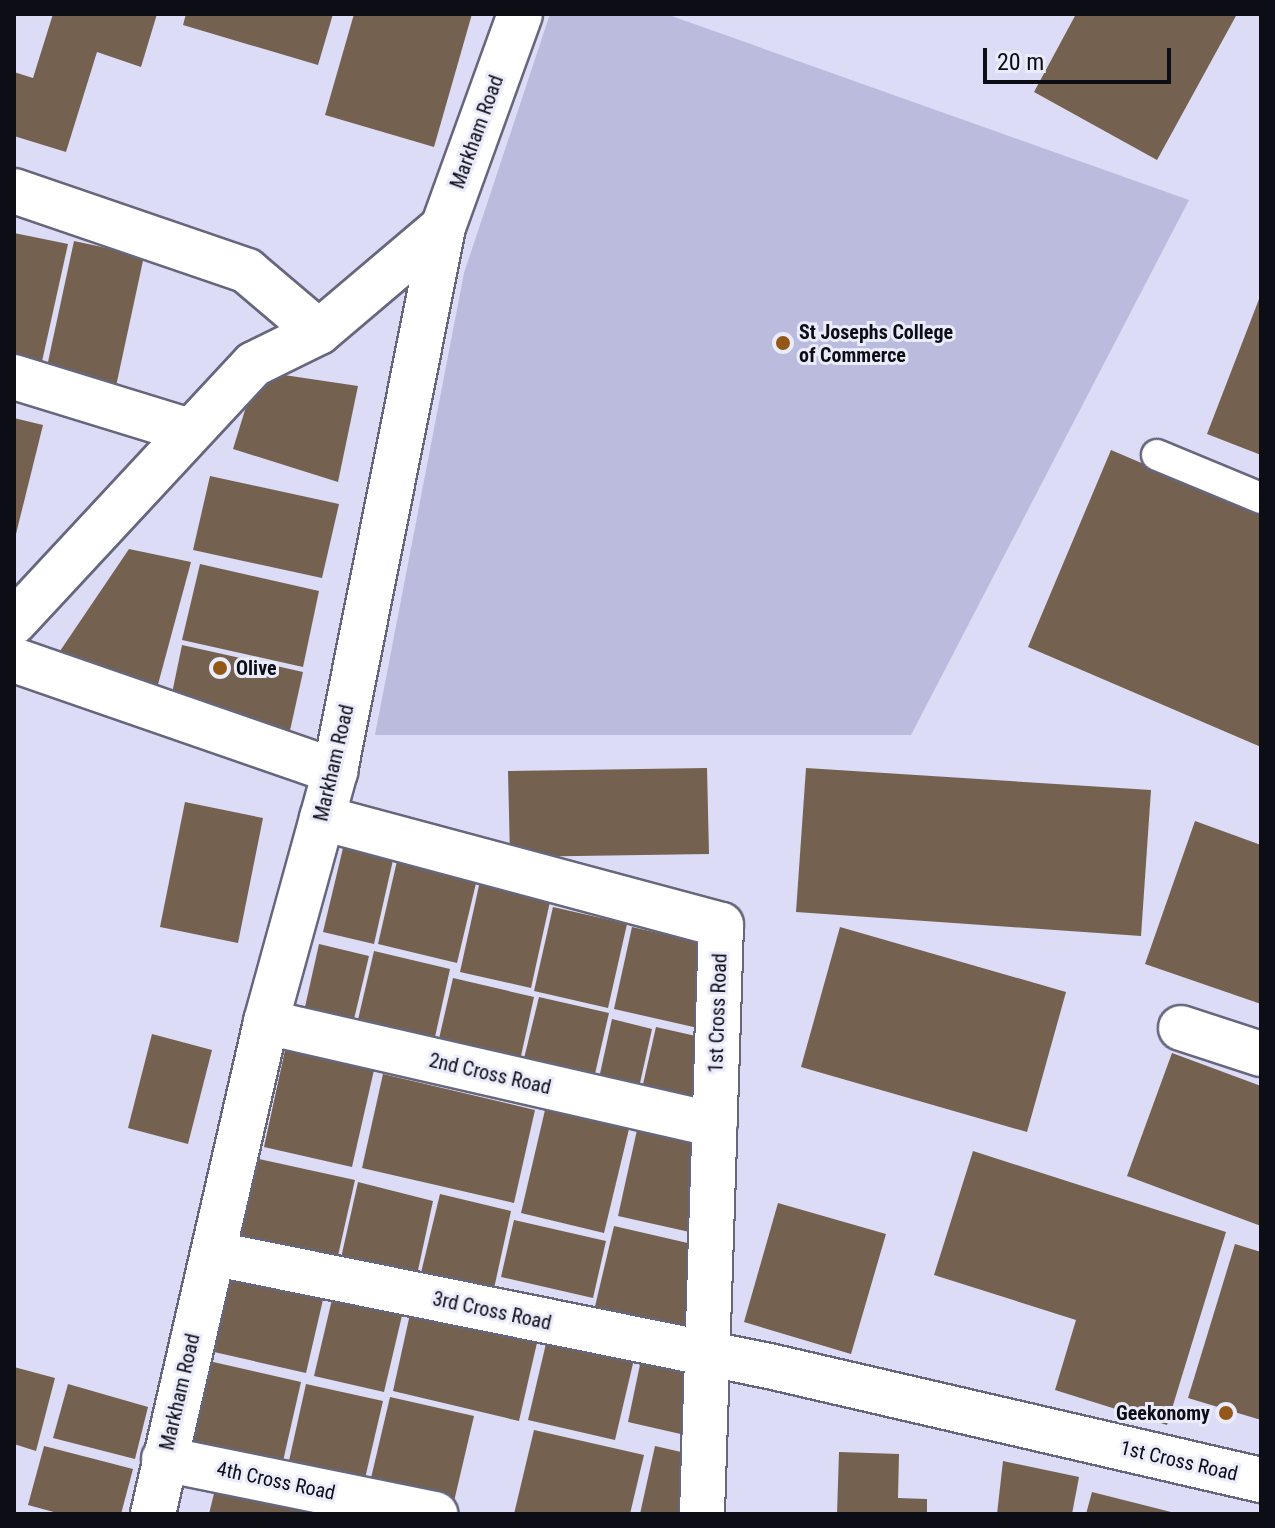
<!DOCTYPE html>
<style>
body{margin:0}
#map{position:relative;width:1275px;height:1528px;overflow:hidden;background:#dcdcf7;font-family:"Roboto Condensed",sans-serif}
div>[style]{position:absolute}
.green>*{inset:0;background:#bbbbde}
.building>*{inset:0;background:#756150}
.roads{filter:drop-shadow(2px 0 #66667d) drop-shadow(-2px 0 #66667d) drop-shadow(0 2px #66667d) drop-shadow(0 -2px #66667d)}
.service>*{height:30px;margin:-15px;padding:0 15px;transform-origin:15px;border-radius:15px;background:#fff}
.minor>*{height:44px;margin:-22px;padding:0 22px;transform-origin:22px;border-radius:22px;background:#fff}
.dots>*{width:22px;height:22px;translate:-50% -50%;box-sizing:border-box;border:4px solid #eaebfb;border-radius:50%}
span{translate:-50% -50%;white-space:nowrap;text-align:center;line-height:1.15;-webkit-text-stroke:6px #eaebfb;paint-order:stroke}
.street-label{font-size:20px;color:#0d0d16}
.poi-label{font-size:20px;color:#0d0d16;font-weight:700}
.left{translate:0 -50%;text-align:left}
.right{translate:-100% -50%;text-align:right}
.frame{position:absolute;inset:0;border:16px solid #0d0d16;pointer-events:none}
.scale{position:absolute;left:983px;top:48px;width:188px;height:36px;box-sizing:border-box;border:4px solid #0d0d16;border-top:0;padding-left:10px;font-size:24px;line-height:28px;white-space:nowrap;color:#0d0d16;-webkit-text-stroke:6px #eaebfb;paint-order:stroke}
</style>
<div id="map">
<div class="green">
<div style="clip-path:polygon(550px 14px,666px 14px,1189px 200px,911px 735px,375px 735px,464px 273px)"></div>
</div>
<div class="building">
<div style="clip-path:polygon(53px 14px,157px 14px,141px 67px,97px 52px,66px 152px,14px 136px,14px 72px,33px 78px)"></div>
<div style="clip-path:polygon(186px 14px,333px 14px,318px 65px,183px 25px)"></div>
<div style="clip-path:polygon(354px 14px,472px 14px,434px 147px,325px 115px)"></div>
<div style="clip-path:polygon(1076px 14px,1237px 14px,1157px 160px,1034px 92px)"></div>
<div style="clip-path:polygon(14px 233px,68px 244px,41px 366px,14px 359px)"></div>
<div style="clip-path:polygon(74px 241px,144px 256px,115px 391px,45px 376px)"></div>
<div style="clip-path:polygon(1261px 294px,1261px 455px,1207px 434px)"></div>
<div style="clip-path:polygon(257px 371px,358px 386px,338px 482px,233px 449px)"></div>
<div style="clip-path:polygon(14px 418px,43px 425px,15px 538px,14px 538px)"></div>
<div style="clip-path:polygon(1111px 450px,1261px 514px,1261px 747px,1028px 647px)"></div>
<div style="clip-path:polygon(210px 476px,339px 504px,322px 578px,193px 550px)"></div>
<div style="clip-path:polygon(129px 549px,191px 562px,153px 703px,58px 654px)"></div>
<div style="clip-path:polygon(200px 564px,319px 591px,303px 667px,182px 640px)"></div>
<div style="clip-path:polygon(182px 645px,303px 672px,289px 735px,169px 708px)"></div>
<div style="clip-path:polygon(707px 768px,709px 854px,510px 857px,508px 771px)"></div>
<div style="clip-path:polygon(806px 768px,1151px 790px,1141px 936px,796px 912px)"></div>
<div style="clip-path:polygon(185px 802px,263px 818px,238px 943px,160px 927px)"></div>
<div style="clip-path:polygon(1195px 821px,1261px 845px,1261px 1004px,1145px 964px)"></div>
<div style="clip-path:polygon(343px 848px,393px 860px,374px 944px,323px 932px)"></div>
<div style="clip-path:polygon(397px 861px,477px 879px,457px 963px,378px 944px)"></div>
<div style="clip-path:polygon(480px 881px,551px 897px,531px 988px,460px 972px)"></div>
<div style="clip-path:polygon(553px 907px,627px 924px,608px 1008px,534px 991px)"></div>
<div style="clip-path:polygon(632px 927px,716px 946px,698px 1028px,614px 1009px)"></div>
<div style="clip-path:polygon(840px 927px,1066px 992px,1027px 1132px,801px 1067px)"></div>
<div style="clip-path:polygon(319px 944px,369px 956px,350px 1036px,301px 1025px)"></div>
<div style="clip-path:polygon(374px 951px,450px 969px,431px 1055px,354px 1037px)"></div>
<div style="clip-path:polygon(453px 978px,534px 997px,517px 1074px,435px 1056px)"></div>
<div style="clip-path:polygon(539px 997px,609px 1013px,591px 1091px,520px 1075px)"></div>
<div style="clip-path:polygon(612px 1019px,652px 1029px,636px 1101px,596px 1092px)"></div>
<div style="clip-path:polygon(656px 1027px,709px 1039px,693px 1105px,641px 1093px)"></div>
<div style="clip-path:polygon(152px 1034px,212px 1050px,188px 1144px,128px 1128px)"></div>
<div style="clip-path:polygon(285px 1050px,374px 1070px,352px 1167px,264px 1147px)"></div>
<div style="clip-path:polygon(1172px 1053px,1261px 1086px,1261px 1226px,1127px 1176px)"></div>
<div style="clip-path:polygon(383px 1074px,535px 1110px,514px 1203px,362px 1168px)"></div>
<div style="clip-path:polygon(545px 1110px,629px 1129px,604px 1233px,521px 1213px)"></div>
<div style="clip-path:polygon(637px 1130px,722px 1150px,703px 1235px,618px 1216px)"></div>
<div style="clip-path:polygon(973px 1151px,1226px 1232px,1167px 1425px,1055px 1390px,1076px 1320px,934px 1275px)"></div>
<div style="clip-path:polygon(259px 1159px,355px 1180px,335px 1269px,239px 1247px)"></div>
<div style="clip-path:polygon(358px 1182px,433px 1201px,415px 1284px,339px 1267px)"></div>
<div style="clip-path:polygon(440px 1194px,511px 1211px,493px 1293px,420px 1277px)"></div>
<div style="clip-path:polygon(778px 1203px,886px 1234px,851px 1354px,744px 1322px)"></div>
<div style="clip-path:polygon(514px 1220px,606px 1241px,593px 1298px,501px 1277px)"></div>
<div style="clip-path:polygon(614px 1226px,705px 1247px,685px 1336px,593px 1315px)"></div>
<div style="clip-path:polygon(1235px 1244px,1261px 1252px,1261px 1420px,1188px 1398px)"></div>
<div style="clip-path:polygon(234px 1270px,325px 1291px,306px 1373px,214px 1352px)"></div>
<div style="clip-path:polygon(334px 1291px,404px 1307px,384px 1392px,314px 1376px)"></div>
<div style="clip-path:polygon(412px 1305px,539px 1334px,519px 1421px,393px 1391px)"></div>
<div style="clip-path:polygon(548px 1335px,635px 1355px,615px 1440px,528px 1420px)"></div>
<div style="clip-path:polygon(642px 1355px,700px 1368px,685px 1435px,628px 1422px)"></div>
<div style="clip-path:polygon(209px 1361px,301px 1382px,281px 1470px,190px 1449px)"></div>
<div style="clip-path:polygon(14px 1367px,55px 1378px,36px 1451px,14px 1444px)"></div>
<div style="clip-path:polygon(68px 1384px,148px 1407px,135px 1459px,53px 1438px)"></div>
<div style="clip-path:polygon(306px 1384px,383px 1401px,363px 1487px,287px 1470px)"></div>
<div style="clip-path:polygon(390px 1397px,474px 1416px,452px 1510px,368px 1491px)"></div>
<div style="clip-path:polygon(534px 1430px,644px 1455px,630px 1514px,514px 1514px)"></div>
<div style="clip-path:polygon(44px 1446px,133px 1469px,121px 1514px,61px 1514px,28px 1505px)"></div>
<div style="clip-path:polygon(655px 1446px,703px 1457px,691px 1514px,640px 1514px)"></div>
<div style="clip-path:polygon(839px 1452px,899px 1454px,898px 1498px,927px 1499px,927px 1514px,837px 1514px)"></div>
<div style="clip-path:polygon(1003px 1461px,1079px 1477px,1072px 1514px,997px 1514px)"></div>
<div style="clip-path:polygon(217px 1481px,315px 1504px,313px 1514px,209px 1514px)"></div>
<div style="clip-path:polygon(1092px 1492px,1175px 1513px,1175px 1514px,1086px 1514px)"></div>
</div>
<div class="roads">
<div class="service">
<div style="left:1157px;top:455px;width:113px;rotate:22.5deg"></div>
</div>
<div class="minor">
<div style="left:14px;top:191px;width:246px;rotate:18.9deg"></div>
<div style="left:247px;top:271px;width:94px;rotate:40.3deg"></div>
<div style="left:14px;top:377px;width:183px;rotate:17.1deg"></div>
<div style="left:14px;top:622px;width:352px;rotate:-47.1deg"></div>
<div style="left:254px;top:364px;width:72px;rotate:-26.2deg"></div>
<div style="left:319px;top:332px;width:162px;rotate:-40.3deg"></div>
<div style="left:14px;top:660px;width:340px;rotate:19.1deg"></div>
<div style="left:322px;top:818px;width:413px;rotate:15deg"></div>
<div style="left:721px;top:925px;width:589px;rotate:91.85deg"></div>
<div style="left:266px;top:1022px;width:460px;rotate:12.9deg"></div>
<div style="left:1181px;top:1028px;width:84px;rotate:18deg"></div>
<div style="left:216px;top:1254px;width:564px;rotate:11.45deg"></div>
<div style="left:769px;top:1366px;width:505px;rotate:13.05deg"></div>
<div style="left:164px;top:1459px;width:277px;rotate:11.5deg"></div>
<div style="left:153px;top:1514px;width:505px;rotate:-77.06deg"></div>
<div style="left:266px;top:1022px;width:260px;rotate:-74.6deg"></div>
<div style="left:335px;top:771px;width:555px;rotate:-78.77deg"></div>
<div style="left:443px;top:227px;width:226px;rotate:-70.1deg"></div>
</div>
</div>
<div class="dots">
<div style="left:783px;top:343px;background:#935718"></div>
<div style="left:220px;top:668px;background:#935718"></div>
<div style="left:1226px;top:1413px;background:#935718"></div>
</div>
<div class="street-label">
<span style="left:477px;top:132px;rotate:-70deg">Markham Road</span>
<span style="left:334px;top:763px;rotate:-77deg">Markham Road</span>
<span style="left:718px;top:1013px;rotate:-88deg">1st Cross Road</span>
<span style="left:490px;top:1074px;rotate:13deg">2nd Cross Road</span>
<span style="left:492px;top:1311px;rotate:12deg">3rd Cross Road</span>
<span style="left:180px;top:1392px;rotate:-77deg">Markham Road</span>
<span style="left:1179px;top:1461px;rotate:13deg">1st Cross Road</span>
<span style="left:276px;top:1481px;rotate:12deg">4th Cross Road</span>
</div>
<div class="poi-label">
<span class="left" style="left:799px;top:344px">St Josephs College<br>of Commerce</span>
<span class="left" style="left:236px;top:668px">Olive</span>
<span class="right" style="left:1210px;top:1413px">Geekonomy</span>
</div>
<div class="frame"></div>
<div class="scale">20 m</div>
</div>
